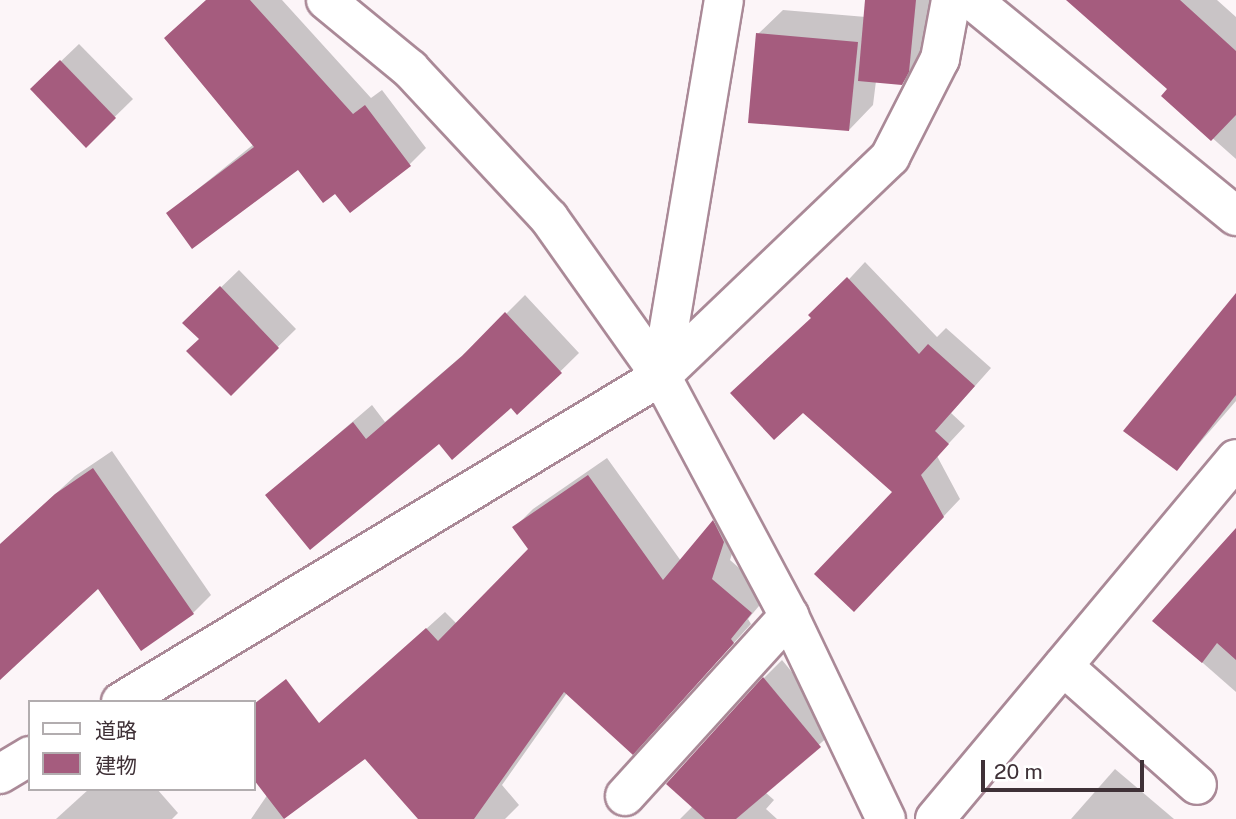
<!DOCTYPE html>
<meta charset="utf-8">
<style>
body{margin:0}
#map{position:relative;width:1236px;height:819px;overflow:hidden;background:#fcf5f8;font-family:"Public Sans","Noto Sans JP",sans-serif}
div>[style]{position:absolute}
.shadow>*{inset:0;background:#0003}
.building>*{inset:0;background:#a55c7e}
.roads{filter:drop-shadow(2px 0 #aa8997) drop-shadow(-2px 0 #aa8997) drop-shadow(0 2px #aa8997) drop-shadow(0 -2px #aa8997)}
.minor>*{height:38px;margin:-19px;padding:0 19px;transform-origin:19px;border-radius:19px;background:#fff}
span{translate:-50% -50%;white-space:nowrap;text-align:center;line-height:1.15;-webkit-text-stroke:7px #fff;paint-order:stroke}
.legend{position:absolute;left:28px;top:700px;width:228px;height:91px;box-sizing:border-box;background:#fff;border:2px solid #b2adaf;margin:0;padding:9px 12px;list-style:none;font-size:21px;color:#3f3137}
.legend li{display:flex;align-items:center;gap:14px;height:35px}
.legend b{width:35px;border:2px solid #b2adaf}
.scale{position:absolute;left:981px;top:760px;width:163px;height:32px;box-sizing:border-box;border:4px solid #3f3137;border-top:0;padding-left:9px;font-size:21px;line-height:24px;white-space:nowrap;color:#3f3137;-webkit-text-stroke:5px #fff;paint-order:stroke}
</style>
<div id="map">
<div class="shadow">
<div style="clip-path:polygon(207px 0,282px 0,371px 98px,382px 90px,426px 148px,410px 164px,335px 191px,298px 168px,168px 213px,254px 144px)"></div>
<div style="clip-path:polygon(867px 0,937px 0,926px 59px,901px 84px,876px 81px,873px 105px,849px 130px,758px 34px,783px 10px,866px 17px)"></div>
<div style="clip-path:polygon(1104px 0,1217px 0,1236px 17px,1236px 159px,1164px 95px,1170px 89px)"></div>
<div style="clip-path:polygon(79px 44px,133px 99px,86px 145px,32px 89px)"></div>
<div style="clip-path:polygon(865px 262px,937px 337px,946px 328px,991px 368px,951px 413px,965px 426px,937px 456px,960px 499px,871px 593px,894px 492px,813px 318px)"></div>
<div style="clip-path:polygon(239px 270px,296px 329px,231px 393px,201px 339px,184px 323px)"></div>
<div style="clip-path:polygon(525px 295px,579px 353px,518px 413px,511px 406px,439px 442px,267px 495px,372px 405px,385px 422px,478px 342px)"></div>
<div style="clip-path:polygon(1236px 297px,1236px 401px,1177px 469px)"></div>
<div style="clip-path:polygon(112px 451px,211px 595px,193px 613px,99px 587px,0 654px,0 545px,75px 476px)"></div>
<div style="clip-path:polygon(607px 458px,681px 561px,732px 503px,742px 522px,730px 560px,769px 594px,748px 619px,751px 624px,651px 734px,567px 693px,502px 785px,519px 805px,505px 819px,420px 819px,365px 757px,283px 819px,251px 819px,309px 734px,445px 612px,457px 624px,530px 549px,515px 527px,533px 509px)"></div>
<div style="clip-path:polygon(1236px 531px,1236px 692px,1155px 621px)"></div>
<div style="clip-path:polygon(782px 660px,838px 728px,765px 792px,774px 800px,766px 809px,777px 819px,680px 819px,693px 806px,764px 678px)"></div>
<div style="clip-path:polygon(1115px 769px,1174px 819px,1071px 819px)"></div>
<div style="clip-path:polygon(89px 789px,157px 789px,178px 813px,172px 819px,56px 819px)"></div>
</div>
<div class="building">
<div style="clip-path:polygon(206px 0,250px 0,353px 114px,365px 105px,411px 166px,350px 213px,335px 194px,323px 203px,298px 170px,192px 249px,166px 213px,254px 147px,164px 38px)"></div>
<div style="clip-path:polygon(865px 0,916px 0,909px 72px,902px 85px,858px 81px)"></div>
<div style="clip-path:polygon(1066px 0,1180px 0,1236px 51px,1236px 115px,1211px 141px,1161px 96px,1167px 89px)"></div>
<div style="clip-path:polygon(756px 33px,858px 42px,849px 131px,748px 123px)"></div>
<div style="clip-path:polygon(60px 60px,116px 118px,86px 148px,30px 89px)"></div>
<div style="clip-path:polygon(847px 277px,919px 354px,928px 344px,975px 386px,935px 431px,949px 444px,921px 475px,944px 517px,854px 612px,814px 574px,892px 492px,803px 413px,774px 440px,730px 393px,811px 318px,808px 315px)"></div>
<div style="clip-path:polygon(220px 286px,279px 348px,231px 396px,186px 351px,199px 339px,182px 323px)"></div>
<div style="clip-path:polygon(1236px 293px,1236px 395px,1177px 471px,1123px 431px)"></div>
<div style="clip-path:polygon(505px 312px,562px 373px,517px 415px,511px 408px,452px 460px,439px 444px,310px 550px,265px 495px,353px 422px,366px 439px,462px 356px)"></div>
<div style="clip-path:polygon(93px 468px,194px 614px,141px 651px,98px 589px,0 680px,0 544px,55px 494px)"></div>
<div style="clip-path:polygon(588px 475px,663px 580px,713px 520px,724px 542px,712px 579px,752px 613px,731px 639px,734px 643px,633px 755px,564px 692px,474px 819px,418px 819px,365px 759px,284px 819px,254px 780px,254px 704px,286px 679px,319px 723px,426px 628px,438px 641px,528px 549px,512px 527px)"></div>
<div style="clip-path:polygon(1236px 528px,1236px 660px,1217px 643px,1202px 663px,1152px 621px)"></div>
<div style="clip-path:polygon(763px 677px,821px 747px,736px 819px,705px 819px,666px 784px)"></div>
</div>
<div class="roads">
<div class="minor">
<div style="left:326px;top:0;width:109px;rotate:39.4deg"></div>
<div style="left:410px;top:69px;width:204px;rotate:47deg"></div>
<div style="left:549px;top:218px;width:194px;rotate:54.7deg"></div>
<div style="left:661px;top:376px;width:272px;rotate:61.9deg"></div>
<div style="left:789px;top:616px;width:225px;rotate:64.5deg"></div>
<div style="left:972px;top:0;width:341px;rotate:39.3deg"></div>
<div style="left:661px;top:376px;width:381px;rotate:-80.5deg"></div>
<div style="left:1063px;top:666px;width:179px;rotate:41.6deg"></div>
<div style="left:121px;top:702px;width:631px;rotate:-31.12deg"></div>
<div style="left:661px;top:376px;width:317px;rotate:-43.7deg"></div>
<div style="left:890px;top:157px;width:110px;rotate:-63deg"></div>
<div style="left:940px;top:59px;width:60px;rotate:-79.4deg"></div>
<div style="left:0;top:774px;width:35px;rotate:-31deg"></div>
<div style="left:625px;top:796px;width:244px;rotate:-47.7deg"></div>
<div style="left:935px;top:819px;width:469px;rotate:-50.1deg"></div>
</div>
</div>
<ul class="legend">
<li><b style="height:9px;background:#fff"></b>道路</li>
<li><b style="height:19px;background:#a55c7e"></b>建物</li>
</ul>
<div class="scale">20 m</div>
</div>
